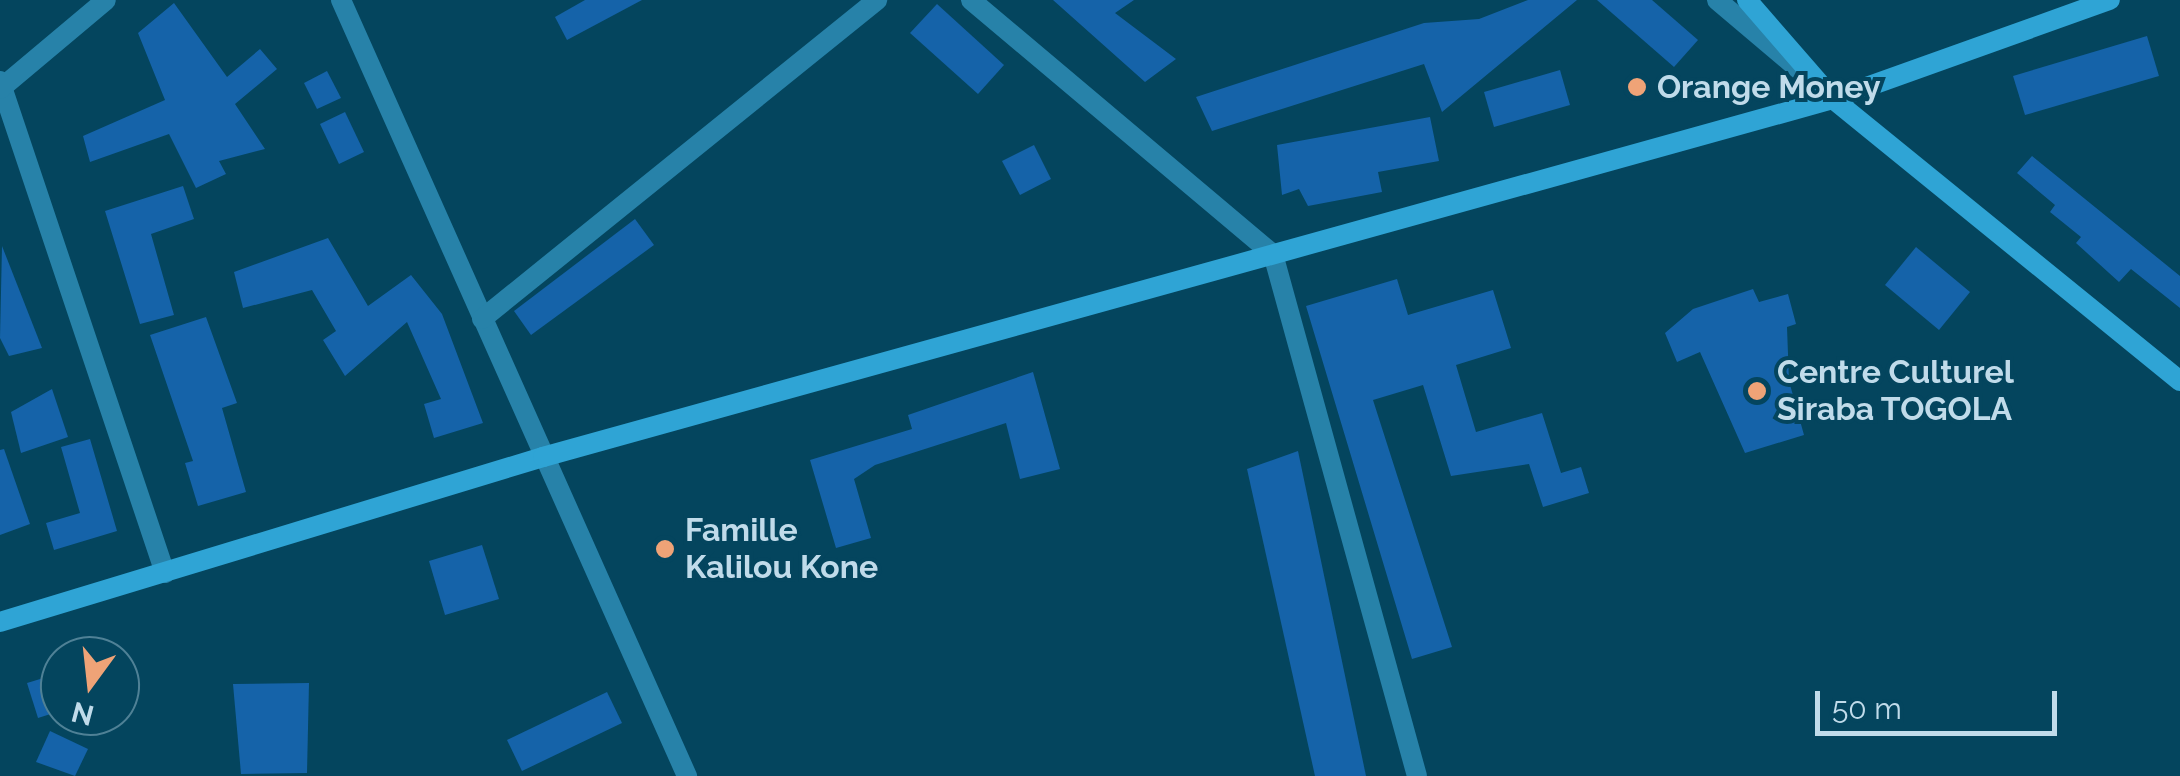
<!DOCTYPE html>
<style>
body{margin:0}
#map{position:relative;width:2180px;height:776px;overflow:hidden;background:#04455e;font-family:Raleway,sans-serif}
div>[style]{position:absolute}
.building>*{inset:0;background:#1563a9}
.street>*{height:20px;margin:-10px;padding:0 10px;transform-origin:10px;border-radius:10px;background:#2782a9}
.secondary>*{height:20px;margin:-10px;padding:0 10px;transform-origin:10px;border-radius:10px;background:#2fa4d5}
.dots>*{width:28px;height:28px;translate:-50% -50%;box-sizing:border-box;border:5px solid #04455e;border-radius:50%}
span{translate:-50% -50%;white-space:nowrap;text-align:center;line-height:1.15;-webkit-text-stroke:8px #04455e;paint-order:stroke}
.poi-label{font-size:32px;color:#c0dbea;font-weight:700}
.left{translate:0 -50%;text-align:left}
.north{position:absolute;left:40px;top:636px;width:100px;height:100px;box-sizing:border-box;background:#04455e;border:2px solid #4f8196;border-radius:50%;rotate:195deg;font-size:28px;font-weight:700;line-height:40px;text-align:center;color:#c0dbea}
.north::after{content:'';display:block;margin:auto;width:35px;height:45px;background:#efa377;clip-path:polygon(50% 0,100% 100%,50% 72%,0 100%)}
.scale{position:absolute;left:1815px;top:691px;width:242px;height:45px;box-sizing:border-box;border:5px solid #c0dbea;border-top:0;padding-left:12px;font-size:30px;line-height:35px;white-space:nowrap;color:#c0dbea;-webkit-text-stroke:8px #04455e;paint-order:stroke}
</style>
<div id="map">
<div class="building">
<div style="clip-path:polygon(585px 0,642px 0,567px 40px,555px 17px)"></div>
<div style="clip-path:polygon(1053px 0,1134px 0,1115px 13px,1176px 59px,1145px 82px)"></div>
<div style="clip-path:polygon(1528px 0,1577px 0,1442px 112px,1424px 64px,1212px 131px,1196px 97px,1424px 23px,1479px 19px)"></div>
<div style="clip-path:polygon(1597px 0,1652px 0,1698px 40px,1674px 67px)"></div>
<div style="clip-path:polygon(174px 3px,227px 77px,260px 49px,277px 69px,235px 104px,265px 149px,219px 161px,226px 174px,196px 188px,169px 134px,90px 162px,83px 136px,165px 100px,138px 33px)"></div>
<div style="clip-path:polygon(937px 4px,1004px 65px,978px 94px,910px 33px)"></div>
<div style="clip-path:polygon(2147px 36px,2159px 76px,2025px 115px,2013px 76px)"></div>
<div style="clip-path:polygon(1560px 70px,1570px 105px,1494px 127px,1484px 92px)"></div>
<div style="clip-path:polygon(327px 71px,341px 98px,317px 109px,304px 83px)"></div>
<div style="clip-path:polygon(345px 112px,364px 152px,339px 164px,320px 124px)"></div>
<div style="clip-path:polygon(1430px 117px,1439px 161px,1378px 172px,1382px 192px,1308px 206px,1299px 189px,1282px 195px,1277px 145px)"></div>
<div style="clip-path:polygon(1034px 145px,1051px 179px,1020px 195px,1002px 161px)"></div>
<div style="clip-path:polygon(2032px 156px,2180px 276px,2180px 308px,2131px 269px,2119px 282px,2076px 243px,2081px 237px,2050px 212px,2055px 205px,2017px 173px)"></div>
<div style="clip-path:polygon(183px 186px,194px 219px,151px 234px,174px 315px,140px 324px,105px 211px)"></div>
<div style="clip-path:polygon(635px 219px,654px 245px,531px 335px,514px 311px)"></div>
<div style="clip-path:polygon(328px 238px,368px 306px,411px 275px,442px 314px,483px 423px,434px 438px,424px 404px,441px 399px,407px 322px,345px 376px,323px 340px,336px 331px,312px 290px,243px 308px,234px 272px)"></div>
<div style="clip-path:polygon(2px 246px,42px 348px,9px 356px,0 338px)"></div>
<div style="clip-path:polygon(1916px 247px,1970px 292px,1939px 330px,1885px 285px)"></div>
<div style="clip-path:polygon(1397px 279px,1408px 315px,1493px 290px,1511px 348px,1456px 365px,1476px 432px,1542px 413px,1561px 473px,1581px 467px,1589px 493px,1543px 507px,1529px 464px,1451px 476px,1423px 385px,1373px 400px,1452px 647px,1412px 659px,1306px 306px)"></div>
<div style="clip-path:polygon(1753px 289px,1759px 302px,1788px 294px,1796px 324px,1787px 327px,1789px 381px,1804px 435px,1745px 453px,1700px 352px,1677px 362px,1665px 333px,1693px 309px)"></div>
<div style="clip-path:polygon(206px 317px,237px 403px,222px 408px,246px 492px,198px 506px,185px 463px,193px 461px,150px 335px)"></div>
<div style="clip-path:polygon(1033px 372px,1060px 469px,1020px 479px,1006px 423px,875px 465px,854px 479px,871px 538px,836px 548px,810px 460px,912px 429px,908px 415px)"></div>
<div style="clip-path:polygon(52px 389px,68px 437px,21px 453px,11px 412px)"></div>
<div style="clip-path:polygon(90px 439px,117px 531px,54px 550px,46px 523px,80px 513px,61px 447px)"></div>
<div style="clip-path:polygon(4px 449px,30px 524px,0 535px,0 450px)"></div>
<div style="clip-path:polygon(1298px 451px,1366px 776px,1315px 776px,1247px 469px)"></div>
<div style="clip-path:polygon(482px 545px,499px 599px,445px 615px,429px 561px)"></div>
<div style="clip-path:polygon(60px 673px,60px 711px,38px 718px,27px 683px)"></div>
<div style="clip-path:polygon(309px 683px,307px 773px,241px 774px,233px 684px)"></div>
<div style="clip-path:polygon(607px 692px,622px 723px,522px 771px,507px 740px)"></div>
<div style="clip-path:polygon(50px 731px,88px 749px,75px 776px,36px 762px)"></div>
</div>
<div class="street">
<div style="left:341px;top:0;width:850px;rotate:65.97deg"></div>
<div style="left:971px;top:0;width:395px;rotate:40.1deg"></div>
<div style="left:1273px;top:254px;width:541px;rotate:74.58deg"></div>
<div style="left:1717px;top:0;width:113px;rotate:40.3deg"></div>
<div style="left:0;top:81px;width:519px;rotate:71.46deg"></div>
<div style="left:0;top:89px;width:138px;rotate:-40deg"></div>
<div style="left:482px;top:319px;width:508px;rotate:-38.92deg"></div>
</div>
<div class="secondary">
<div style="left:1747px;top:0;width:131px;rotate:49deg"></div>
<div style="left:1833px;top:99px;width:447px;rotate:39.1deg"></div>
<div style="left:0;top:622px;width:568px;rotate:-16.9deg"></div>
<div style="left:543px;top:457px;width:1339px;rotate:-15.51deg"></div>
<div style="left:1833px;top:99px;width:294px;rotate:-19.7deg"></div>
</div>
<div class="dots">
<div style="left:1637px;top:87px;background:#efa377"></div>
<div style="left:1757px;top:391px;background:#efa377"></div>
<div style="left:665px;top:549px;background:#efa377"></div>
</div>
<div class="poi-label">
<span class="left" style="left:1657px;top:87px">Orange Money</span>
<span class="left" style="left:1777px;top:391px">Centre Culturel<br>Siraba TOGOLA</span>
<span class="left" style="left:685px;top:549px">Famille<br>Kalilou Kone</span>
</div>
<div class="north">N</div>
<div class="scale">50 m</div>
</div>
